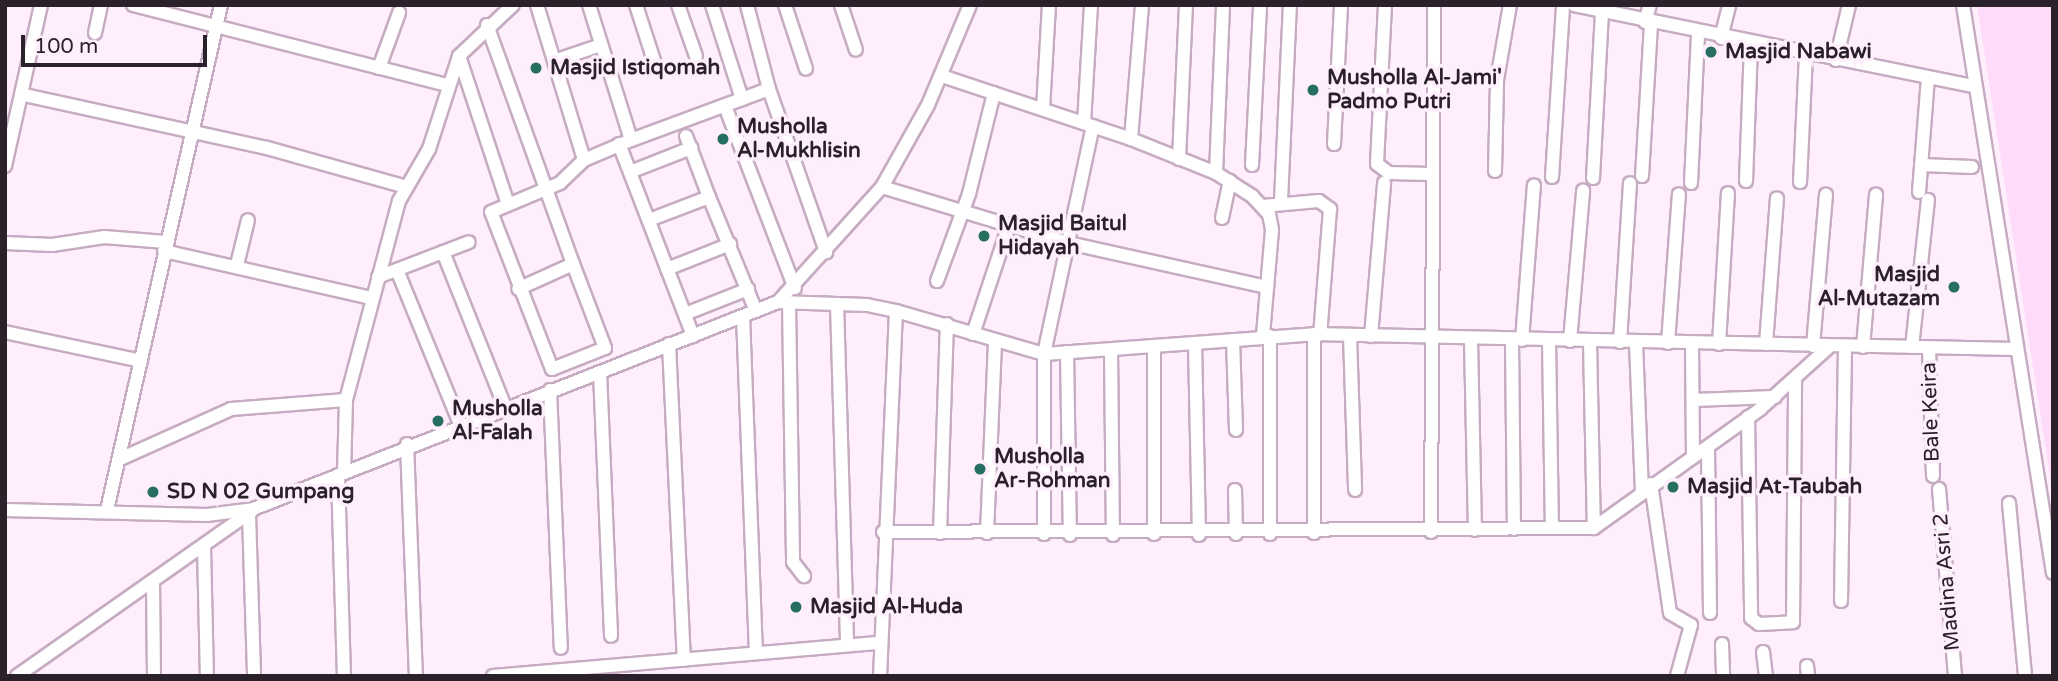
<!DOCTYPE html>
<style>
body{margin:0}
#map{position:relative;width:2058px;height:681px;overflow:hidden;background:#ffeefc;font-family:"Varela Round",sans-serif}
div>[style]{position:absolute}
.built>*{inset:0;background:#fedcf9}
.roads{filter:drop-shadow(2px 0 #c6acc2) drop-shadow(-2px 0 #c6acc2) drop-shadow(0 2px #c6acc2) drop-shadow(0 -2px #c6acc2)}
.minor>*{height:12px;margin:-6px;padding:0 6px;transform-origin:6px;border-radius:6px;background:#fff}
.dots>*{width:19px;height:19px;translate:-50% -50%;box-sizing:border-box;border:4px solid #ffeefc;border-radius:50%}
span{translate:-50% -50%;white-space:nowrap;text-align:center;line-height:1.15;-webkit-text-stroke:7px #ffeefc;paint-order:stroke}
.poi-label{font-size:21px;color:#2b212a;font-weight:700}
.left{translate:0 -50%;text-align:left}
.right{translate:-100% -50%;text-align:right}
.street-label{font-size:21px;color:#2b212a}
.frame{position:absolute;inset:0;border:7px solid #2b212a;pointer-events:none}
.scale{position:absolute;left:21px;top:35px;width:186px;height:32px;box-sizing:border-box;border:4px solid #2b212a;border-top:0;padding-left:9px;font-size:21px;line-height:24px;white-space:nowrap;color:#2b212a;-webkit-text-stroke:5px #ffeefc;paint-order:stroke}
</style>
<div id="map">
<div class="built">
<div style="clip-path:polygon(1977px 5px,2053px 5px,2053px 496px)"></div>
</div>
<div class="roads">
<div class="minor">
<div style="left:133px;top:5px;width:324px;rotate:14.3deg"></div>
<div style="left:537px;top:5px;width:162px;rotate:73.1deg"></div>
<div style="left:584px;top:160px;width:51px;rotate:-23.1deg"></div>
<div style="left:589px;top:5px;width:141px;rotate:72.7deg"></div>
<div style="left:631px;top:140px;width:147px;rotate:-20.3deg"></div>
<div style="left:769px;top:89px;width:87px;rotate:-104.7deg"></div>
<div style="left:636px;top:5px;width:65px;rotate:72.1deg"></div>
<div style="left:678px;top:5px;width:54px;rotate:70.6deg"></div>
<div style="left:712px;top:5px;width:99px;rotate:72.3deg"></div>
<div style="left:785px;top:5px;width:67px;rotate:71.8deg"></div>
<div style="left:841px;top:5px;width:47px;rotate:71.6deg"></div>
<div style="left:1385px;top:5px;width:159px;rotate:92.9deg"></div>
<div style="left:1377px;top:164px;width:15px;rotate:37deg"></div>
<div style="left:1389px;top:173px;width:42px;rotate:1.4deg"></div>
<div style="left:1574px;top:5px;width:410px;rotate:11.5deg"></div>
<div style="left:1963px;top:5px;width:575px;rotate:81deg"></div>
<div style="left:1645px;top:22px;width:18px;rotate:-74deg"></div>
<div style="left:487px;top:25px;width:254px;rotate:70.2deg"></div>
<div style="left:573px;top:264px;width:60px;rotate:155.6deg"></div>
<div style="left:95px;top:33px;width:29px;rotate:-78deg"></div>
<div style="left:1721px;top:38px;width:34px;rotate:-76deg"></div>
<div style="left:459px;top:56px;width:153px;rotate:71.7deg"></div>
<div style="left:1836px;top:60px;width:57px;rotate:-76.7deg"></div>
<div style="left:554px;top:61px;width:50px;rotate:-18.8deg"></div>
<div style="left:379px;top:68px;width:59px;rotate:-70deg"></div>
<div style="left:942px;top:76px;width:199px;rotate:18.4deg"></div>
<div style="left:1131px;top:139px;width:92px;rotate:21.8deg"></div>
<div style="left:1216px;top:173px;width:43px;rotate:32.6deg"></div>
<div style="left:1252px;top:196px;width:25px;rotate:47deg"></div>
<div style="left:1269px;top:214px;width:16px;rotate:79deg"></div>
<div style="left:1272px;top:230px;width:106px;rotate:94.9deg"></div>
<div style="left:769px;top:89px;width:173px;rotate:70.7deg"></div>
<div style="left:24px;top:95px;width:249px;rotate:12.3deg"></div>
<div style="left:267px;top:148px;width:145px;rotate:15.6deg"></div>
<div style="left:725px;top:106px;width:195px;rotate:69deg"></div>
<div style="left:1043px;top:109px;width:104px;rotate:-86.7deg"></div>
<div style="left:1084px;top:123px;width:118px;rotate:-86.6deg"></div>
<div style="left:1131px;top:139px;width:134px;rotate:-85.3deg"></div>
<div style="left:619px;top:144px;width:206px;rotate:68.9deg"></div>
<div style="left:1334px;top:144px;width:139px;rotate:-87.1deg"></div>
<div style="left:1179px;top:159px;width:154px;rotate:-87.4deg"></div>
<div style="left:1252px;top:165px;width:160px;rotate:-87.1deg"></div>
<div style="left:1921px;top:165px;width:51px;rotate:2.2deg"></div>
<div style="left:5px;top:166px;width:165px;rotate:-77.4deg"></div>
<div style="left:1495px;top:171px;width:91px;rotate:-88.7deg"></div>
<div style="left:1497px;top:80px;width:76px;rotate:-80.2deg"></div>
<div style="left:630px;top:172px;width:66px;rotate:-21.5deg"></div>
<div style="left:1216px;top:173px;width:168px;rotate:-87.6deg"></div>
<div style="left:1642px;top:176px;width:152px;rotate:-86.6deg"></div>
<div style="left:1552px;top:177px;width:172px;rotate:-86.3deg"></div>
<div style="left:1593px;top:178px;width:167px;rotate:-86.9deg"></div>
<div style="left:1746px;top:181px;width:136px;rotate:-87.9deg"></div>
<div style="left:1800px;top:182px;width:128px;rotate:-87.3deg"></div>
<div style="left:1691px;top:183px;width:148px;rotate:-87.3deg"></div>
<div style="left:882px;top:187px;width:194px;rotate:16.8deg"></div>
<div style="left:1068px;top:243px;width:204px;rotate:12.5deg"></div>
<div style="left:1919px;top:192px;width:114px;rotate:-85.5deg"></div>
<div style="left:709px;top:197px;width:123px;rotate:67.6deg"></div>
<div style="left:1281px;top:201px;width:196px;rotate:-87.4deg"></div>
<div style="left:1263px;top:206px;width:56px;rotate:-5.1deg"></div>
<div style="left:1319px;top:201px;width:14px;rotate:36deg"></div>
<div style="left:1330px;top:209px;width:126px;rotate:94.5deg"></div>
<div style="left:1222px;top:218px;width:38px;rotate:-78deg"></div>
<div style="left:649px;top:220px;width:64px;rotate:-21deg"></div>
<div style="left:709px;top:197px;width:65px;rotate:-110.7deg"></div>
<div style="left:5px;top:243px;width:47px;rotate:2.4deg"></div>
<div style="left:52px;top:245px;width:53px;rotate:-8.7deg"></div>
<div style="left:104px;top:237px;width:62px;rotate:4.6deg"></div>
<div style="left:164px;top:251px;width:212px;rotate:12.8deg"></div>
<div style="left:443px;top:252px;width:167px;rotate:68.2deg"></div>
<div style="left:573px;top:264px;width:90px;rotate:69.1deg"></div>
<div style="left:605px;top:348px;width:57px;rotate:158.4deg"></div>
<div style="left:552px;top:369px;width:168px;rotate:-111.2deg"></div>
<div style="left:491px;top:212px;width:75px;rotate:-22.8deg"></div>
<div style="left:560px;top:183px;width:33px;rotate:-44deg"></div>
<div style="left:237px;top:265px;width:46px;rotate:-76.3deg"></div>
<div style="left:667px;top:269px;width:68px;rotate:-21.6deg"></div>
<div style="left:397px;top:270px;width:169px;rotate:67.7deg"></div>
<div style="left:378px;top:277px;width:97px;rotate:-21deg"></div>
<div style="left:937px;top:281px;width:93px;rotate:-69.8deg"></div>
<div style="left:969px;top:194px;width:104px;rotate:-76.1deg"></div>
<div style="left:778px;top:302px;width:155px;rotate:-47.9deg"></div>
<div style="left:882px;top:187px;width:94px;rotate:-60.7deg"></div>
<div style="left:928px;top:105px;width:108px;rotate:-67.2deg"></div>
<div style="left:789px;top:303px;width:259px;rotate:89.1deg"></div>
<div style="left:793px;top:562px;width:18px;rotate:52deg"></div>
<div style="left:837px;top:304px;width:341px;rotate:88.3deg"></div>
<div style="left:896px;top:311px;width:154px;rotate:16.2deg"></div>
<div style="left:1044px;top:354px;width:271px;rotate:-4.2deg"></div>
<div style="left:1314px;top:334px;width:701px;rotate:1.23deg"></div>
<div style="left:685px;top:314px;width:68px;rotate:-21.6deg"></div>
<div style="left:743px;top:316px;width:335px;rotate:87.8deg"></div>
<div style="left:5px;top:332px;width:139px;rotate:12deg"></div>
<div style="left:973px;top:334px;width:115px;rotate:-71.7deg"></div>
<div style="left:1314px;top:334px;width:199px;rotate:90deg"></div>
<div style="left:1270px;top:336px;width:198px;rotate:90deg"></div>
<div style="left:1350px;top:336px;width:154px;rotate:88.1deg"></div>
<div style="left:1371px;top:336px;width:154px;rotate:-85.1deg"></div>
<div style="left:1233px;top:340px;width:90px;rotate:88.1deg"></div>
<div style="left:1471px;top:340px;width:190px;rotate:88.8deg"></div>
<div style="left:1512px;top:340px;width:189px;rotate:89.4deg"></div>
<div style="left:1522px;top:340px;width:155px;rotate:-85.6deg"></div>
<div style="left:1549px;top:341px;width:187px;rotate:89.1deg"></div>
<div style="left:1570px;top:341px;width:151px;rotate:-85deg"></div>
<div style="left:1590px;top:342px;width:186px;rotate:88.8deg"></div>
<div style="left:1620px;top:342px;width:159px;rotate:-86.4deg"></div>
<div style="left:1636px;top:343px;width:150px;rotate:87.7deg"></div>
<div style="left:1668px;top:343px;width:149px;rotate:-85.8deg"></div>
<div style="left:669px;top:344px;width:316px;rotate:87.3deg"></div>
<div style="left:1195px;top:344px;width:191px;rotate:88.8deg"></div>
<div style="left:1692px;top:344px;width:113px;rotate:89.5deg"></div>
<div style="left:1719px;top:344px;width:151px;rotate:-86.6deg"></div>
<div style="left:1766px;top:344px;width:146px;rotate:-85.7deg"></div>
<div style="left:1813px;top:346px;width:152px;rotate:-85.1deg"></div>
<div style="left:1863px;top:347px;width:153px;rotate:-85.1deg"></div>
<div style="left:1912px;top:347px;width:148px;rotate:-83.8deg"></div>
<div style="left:1929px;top:348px;width:128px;rotate:88.2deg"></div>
<div style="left:1111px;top:350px;width:185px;rotate:89.4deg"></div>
<div style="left:1067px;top:352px;width:183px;rotate:89.1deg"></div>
<div style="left:600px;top:372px;width:264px;rotate:87.6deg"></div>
<div style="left:550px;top:390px;width:258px;rotate:87.6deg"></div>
<div style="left:1693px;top:400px;width:82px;rotate:-2.1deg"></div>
<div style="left:1748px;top:417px;width:201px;rotate:89.1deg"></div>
<div style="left:1751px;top:618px;width:10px;rotate:37deg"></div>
<div style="left:1759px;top:624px;width:34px;rotate:-3deg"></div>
<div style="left:1793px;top:622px;width:244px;rotate:-89.5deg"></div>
<div style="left:407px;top:444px;width:232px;rotate:87.8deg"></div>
<div style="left:1708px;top:448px;width:165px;rotate:89.3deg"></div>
<div style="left:120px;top:459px;width:122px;rotate:-24.2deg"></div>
<div style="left:231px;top:409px;width:115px;rotate:-4.5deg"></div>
<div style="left:344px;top:473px;width:73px;rotate:-88.4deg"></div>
<div style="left:346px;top:400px;width:206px;rotate:-75.1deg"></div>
<div style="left:399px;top:201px;width:60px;rotate:-60deg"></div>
<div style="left:429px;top:149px;width:98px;rotate:-72.1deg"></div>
<div style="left:459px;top:56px;width:74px;rotate:-43.4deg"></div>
<div style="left:338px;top:475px;width:201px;rotate:88.3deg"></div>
<div style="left:1651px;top:484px;width:130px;rotate:81.6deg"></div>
<div style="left:1670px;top:613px;width:24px;rotate:30deg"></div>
<div style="left:1691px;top:625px;width:53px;rotate:105.4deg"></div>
<div style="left:1939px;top:489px;width:188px;rotate:85.1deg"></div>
<div style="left:1235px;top:490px;width:44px;rotate:88.7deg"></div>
<div style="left:2009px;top:503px;width:174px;rotate:84.7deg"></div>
<div style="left:5px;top:510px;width:202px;rotate:1.4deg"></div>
<div style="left:207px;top:515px;width:46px;rotate:-7.4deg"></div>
<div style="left:253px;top:509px;width:564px;rotate:-21.52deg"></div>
<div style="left:778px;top:302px;width:89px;rotate:1.9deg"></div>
<div style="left:867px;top:305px;width:30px;rotate:12deg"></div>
<div style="left:896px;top:311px;width:365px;rotate:92.5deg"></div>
<div style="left:107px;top:510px;width:518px;rotate:-77.28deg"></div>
<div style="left:249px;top:514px;width:162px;rotate:88.2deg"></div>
<div style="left:883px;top:532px;width:711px;rotate:-0.32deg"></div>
<div style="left:1594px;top:528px;width:204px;rotate:-35.6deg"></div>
<div style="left:1760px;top:409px;width:94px;rotate:-42deg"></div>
<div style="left:1431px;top:532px;width:527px;rotate:-89.67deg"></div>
<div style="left:940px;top:533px;width:209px;rotate:-88.1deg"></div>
<div style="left:987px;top:533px;width:189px;rotate:-87.6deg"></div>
<div style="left:1044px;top:534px;width:180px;rotate:-90deg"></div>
<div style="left:1044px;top:354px;width:233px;rotate:-77.9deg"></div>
<div style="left:1154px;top:534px;width:186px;rotate:-90deg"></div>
<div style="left:204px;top:547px;width:129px;rotate:88.7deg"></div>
<div style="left:153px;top:581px;width:95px;rotate:89.4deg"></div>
<div style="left:1841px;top:601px;width:255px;rotate:-89.1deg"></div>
<div style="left:1722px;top:644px;width:32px;rotate:88deg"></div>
<div style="left:1763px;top:652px;width:24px;rotate:83deg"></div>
<div style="left:1807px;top:666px;width:10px;rotate:84deg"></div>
<div style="left:17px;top:676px;width:287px;rotate:-35.1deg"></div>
<div style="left:493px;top:676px;width:388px;rotate:-4.9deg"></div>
</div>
</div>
<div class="dots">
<div style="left:1711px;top:52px;background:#266d62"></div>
<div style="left:536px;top:68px;background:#266d62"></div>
<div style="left:1313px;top:90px;background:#266d62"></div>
<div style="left:723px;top:139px;background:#266d62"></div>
<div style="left:984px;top:236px;background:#266d62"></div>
<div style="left:1954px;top:287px;background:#266d62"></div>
<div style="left:438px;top:421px;background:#266d62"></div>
<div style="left:980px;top:469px;background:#266d62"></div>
<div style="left:1673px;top:487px;background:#266d62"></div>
<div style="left:153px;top:492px;background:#266d62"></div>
<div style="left:796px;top:607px;background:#266d62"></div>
</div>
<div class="poi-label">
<span class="left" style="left:1725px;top:52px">Masjid Nabawi</span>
<span class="left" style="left:550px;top:68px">Masjid Istiqomah</span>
<span class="left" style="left:1327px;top:90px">Musholla Al-Jami'<br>Padmo Putri</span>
<span class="left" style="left:737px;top:139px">Musholla<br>Al-Mukhlisin</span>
<span class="left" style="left:998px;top:236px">Masjid Baitul<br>Hidayah</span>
<span class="right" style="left:1940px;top:287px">Masjid<br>Al-Mutazam</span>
<span class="left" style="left:452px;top:421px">Musholla<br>Al-Falah</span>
<span class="left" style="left:994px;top:469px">Musholla<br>Ar-Rohman</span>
<span class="left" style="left:1687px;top:487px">Masjid At-Taubah</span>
<span class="left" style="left:167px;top:492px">SD N 02 Gumpang</span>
<span class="left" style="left:810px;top:607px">Masjid Al-Huda</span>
</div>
<div class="street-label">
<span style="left:1931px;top:412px;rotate:-92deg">Bale Keira</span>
<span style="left:1947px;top:582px;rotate:-95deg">Madina Asri 2</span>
</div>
<div class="frame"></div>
<div class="scale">100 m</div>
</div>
